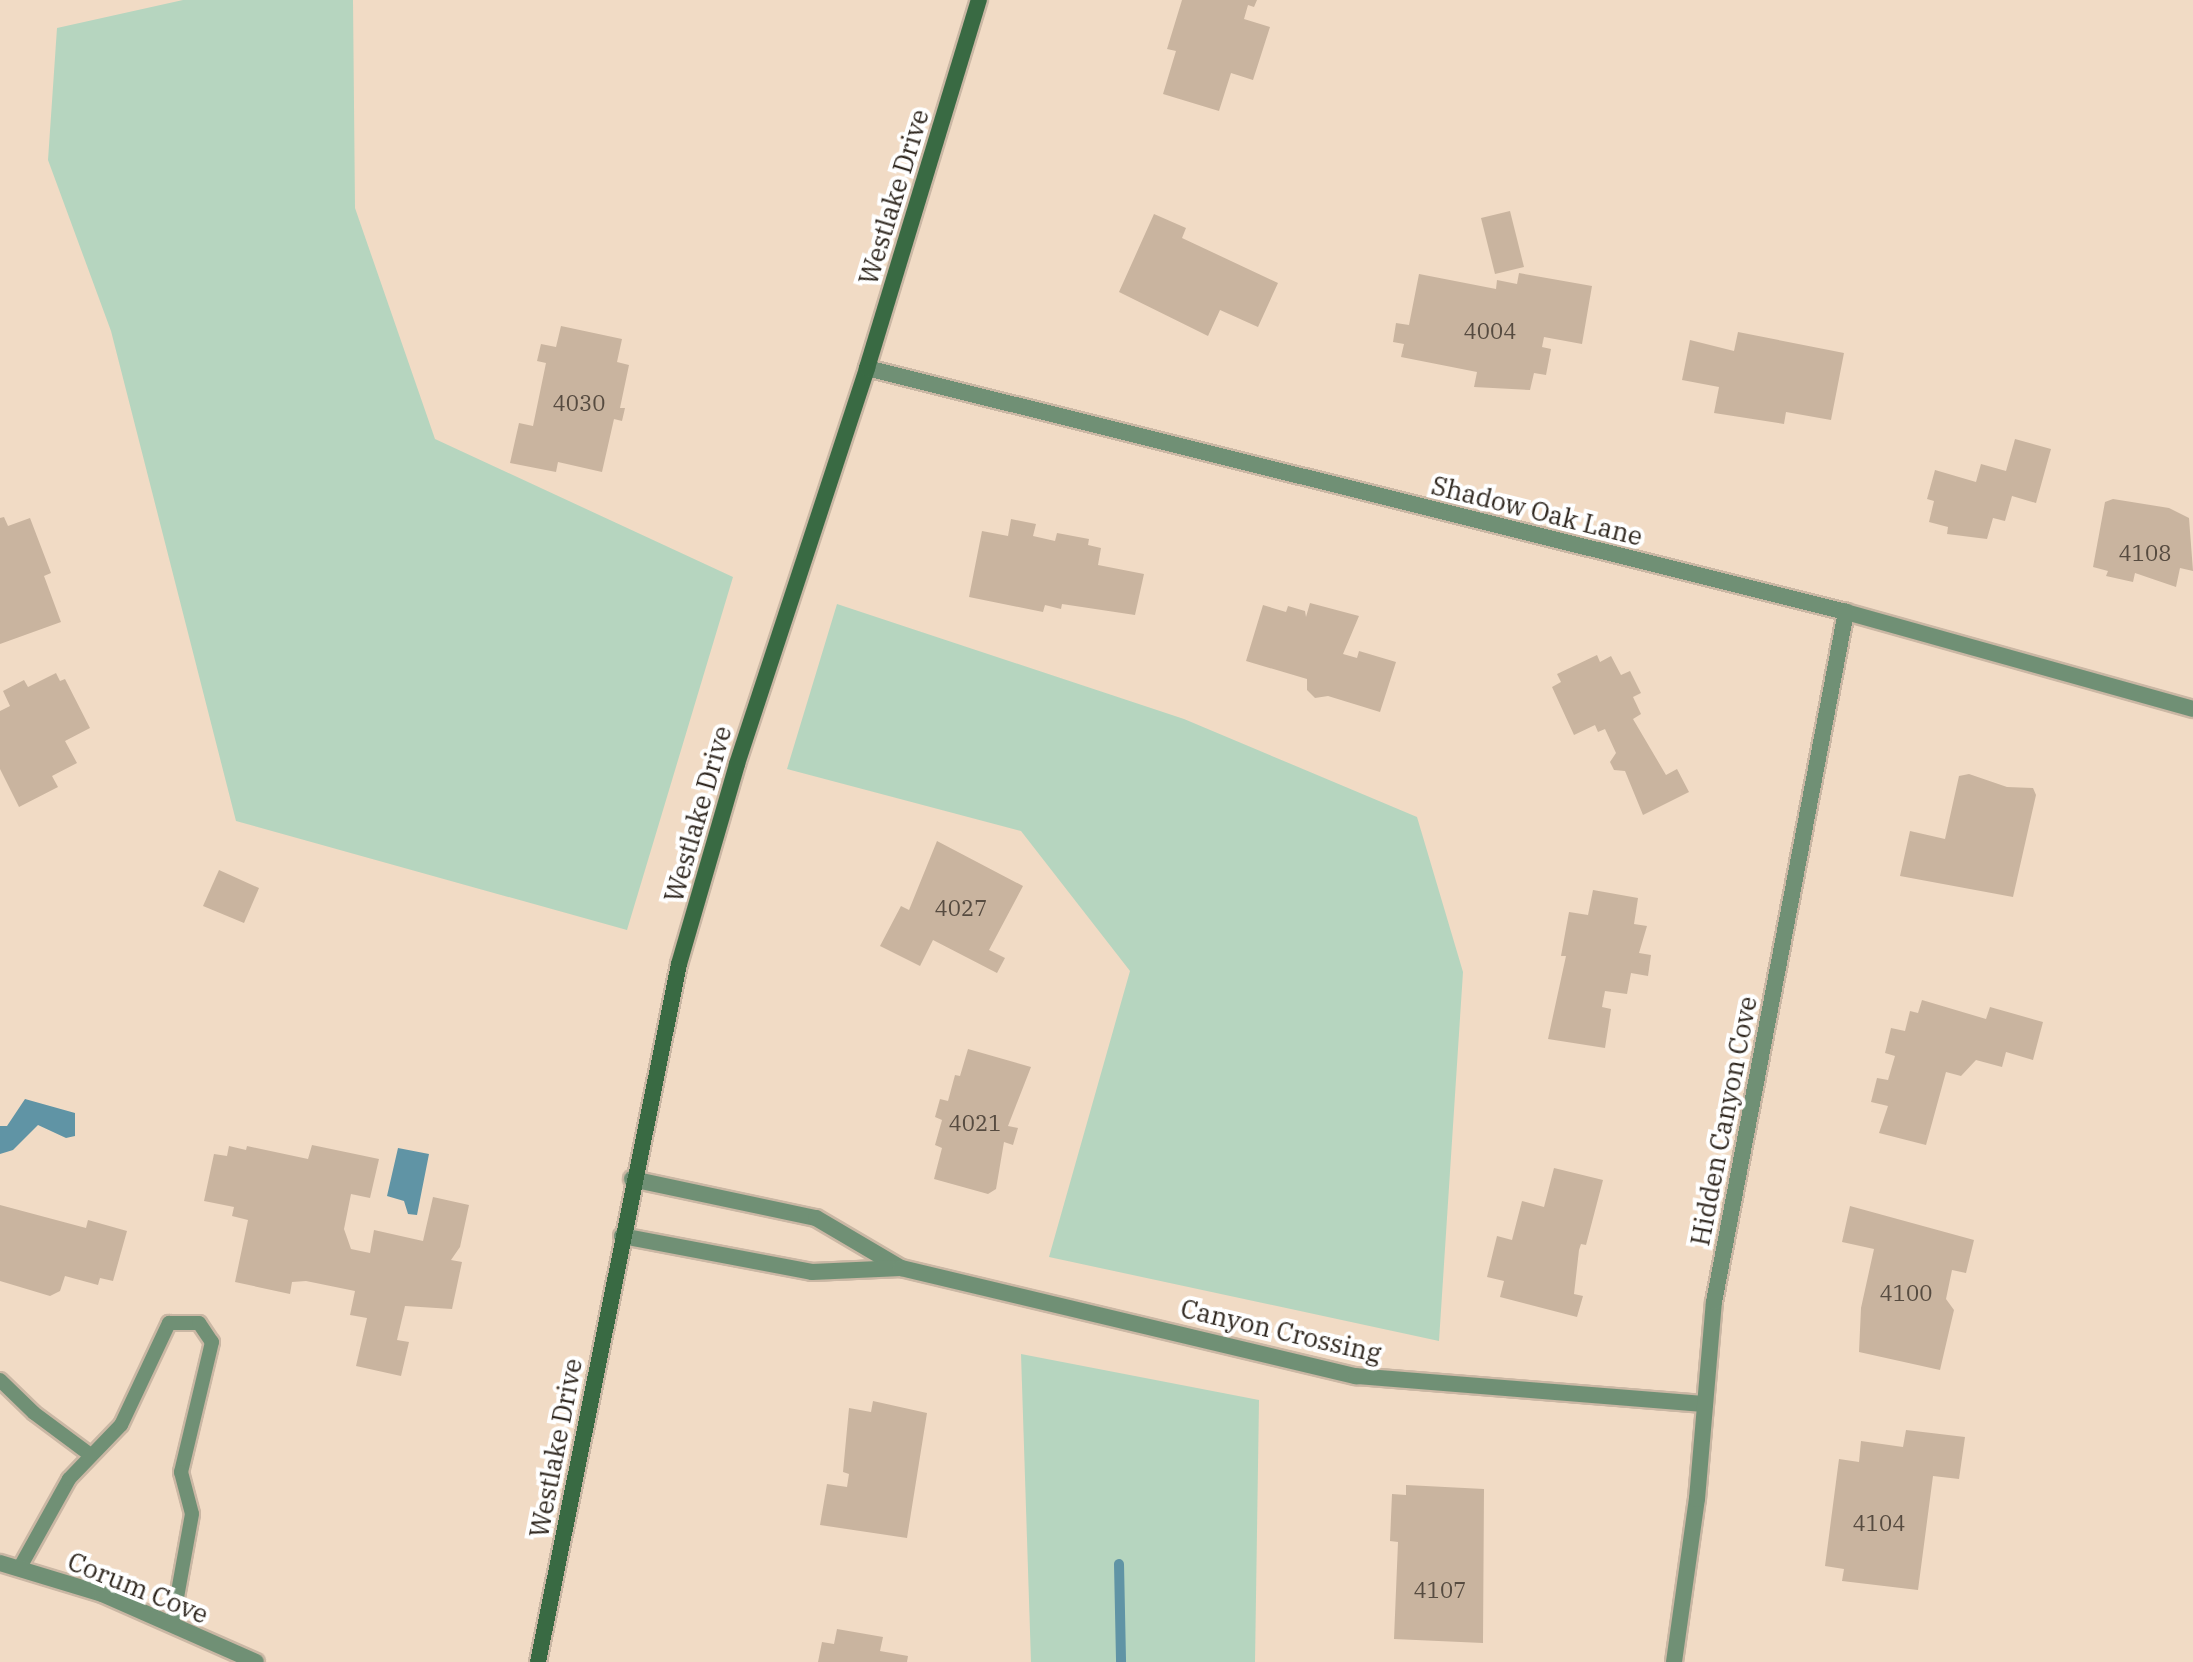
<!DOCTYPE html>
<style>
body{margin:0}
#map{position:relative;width:2193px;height:1662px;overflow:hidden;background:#f1dbc5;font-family:"IBM Plex Serif",serif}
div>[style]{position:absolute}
.green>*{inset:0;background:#b6d5bf}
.water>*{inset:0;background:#6094a5}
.stream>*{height:10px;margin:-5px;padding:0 5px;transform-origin:5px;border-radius:5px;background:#6094a5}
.building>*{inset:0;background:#c9b49f}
.roads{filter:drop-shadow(2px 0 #cab7a4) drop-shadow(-2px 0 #cab7a4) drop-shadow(0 2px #cab7a4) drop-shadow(0 -2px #cab7a4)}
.lane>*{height:14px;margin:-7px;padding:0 7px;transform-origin:7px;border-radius:7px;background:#709075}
.street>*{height:16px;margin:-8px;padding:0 8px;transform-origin:8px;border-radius:8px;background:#709075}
.secondary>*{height:16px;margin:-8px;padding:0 8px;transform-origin:8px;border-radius:8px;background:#396a43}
span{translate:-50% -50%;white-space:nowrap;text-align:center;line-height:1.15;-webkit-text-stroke:8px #fff;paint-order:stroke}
.number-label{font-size:22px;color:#564b40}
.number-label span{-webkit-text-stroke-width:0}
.street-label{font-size:26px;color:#302820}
</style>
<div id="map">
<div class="green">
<div style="clip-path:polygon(183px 0,353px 0,355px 208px,435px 439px,733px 577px,627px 930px,236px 821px,111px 331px,48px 160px,57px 28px)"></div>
<div style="clip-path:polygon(837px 604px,1184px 719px,1417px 817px,1463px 972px,1439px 1341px,1049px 1257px,1130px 971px,1021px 831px,787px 769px)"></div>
<div style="clip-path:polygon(1021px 1354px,1259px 1400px,1255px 1662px,1031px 1662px)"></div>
</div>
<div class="water">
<div style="clip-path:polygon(25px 1099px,75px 1113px,75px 1136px,66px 1138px,38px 1125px,13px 1150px,0 1154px,0 1126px,7px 1126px)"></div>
<div style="clip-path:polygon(398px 1148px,429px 1154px,417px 1215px,408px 1214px,404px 1201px,387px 1196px)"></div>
</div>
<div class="stream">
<div style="left:1119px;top:1564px;width:98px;rotate:88.8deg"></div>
</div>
<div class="building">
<div style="clip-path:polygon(1182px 0,1257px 0,1254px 7px,1248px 5px,1244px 19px,1270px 27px,1253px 80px,1231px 73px,1219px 111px,1163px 94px,1176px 51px,1167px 49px)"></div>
<div style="clip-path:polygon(1510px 211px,1524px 267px,1495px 274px,1481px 218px)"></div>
<div style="clip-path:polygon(1154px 214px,1186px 228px,1182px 238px,1278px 283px,1258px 327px,1220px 310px,1208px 336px,1119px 292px)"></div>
<div style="clip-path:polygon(1519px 273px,1592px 286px,1582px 344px,1544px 337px,1542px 347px,1551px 349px,1546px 375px,1534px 373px,1530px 390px,1474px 387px,1477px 372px,1401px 357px,1404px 344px,1393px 342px,1396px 323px,1409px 325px,1419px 274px,1496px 289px,1497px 280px,1517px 284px)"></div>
<div style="clip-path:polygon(561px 326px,622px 339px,617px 362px,629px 365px,620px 408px,625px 408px,622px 421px,614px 419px,602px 472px,558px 462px,556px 472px,510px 463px,519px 423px,533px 426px,546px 363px,537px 361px,541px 344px,556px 347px)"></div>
<div style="clip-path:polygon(1738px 332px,1844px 353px,1831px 420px,1786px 412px,1784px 424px,1714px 413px,1719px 387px,1682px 380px,1690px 340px,1734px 351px)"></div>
<div style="clip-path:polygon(2015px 439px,2051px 449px,2036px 503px,2012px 496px,2005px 521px,1993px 518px,1987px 539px,1947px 534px,1948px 527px,1929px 522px,1934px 501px,1927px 499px,1935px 470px,1976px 482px,1981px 464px,2006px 471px)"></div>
<div style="clip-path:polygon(2113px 499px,2169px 508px,2189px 518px,2193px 571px,2180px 568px,2176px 587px,2135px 573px,2133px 582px,2106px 576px,2108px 571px,2093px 567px,2105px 502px)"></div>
<div style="clip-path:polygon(4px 517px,8px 526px,30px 518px,51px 573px,44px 576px,61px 622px,0 644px,0 518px)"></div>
<div style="clip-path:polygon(1011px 519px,1036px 524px,1033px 536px,1055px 541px,1057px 533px,1089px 539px,1088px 545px,1101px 548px,1098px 565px,1144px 574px,1135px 615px,1062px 604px,1061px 609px,1045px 605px,1043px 612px,969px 597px,982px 531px,1008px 536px)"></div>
<div style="clip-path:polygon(1310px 603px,1359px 616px,1343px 654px,1357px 658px,1359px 651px,1396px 662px,1380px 712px,1328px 696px,1315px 698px,1307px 690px,1307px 679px,1246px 661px,1263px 605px,1286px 612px,1288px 606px,1305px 611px,1306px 617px)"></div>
<div style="clip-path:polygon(1597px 655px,1600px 662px,1611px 656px,1621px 675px,1630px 671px,1641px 693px,1633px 697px,1641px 714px,1633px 719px,1666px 775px,1677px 769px,1689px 792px,1643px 815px,1625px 771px,1614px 770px,1610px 762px,1616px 753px,1605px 729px,1598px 732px,1595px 725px,1574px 735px,1552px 687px,1561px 682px,1557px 674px)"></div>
<div style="clip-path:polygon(56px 673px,60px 681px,65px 679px,90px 728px,65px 741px,77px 763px,52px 776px,58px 787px,19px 807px,0 769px,0 711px,10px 706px,3px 691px,24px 680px,28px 687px)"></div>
<div style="clip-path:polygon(1969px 774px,2007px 787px,2033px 788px,2036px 795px,2013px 897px,1900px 876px,1910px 831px,1945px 839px,1959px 776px)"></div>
<div style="clip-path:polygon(937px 841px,1023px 886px,989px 950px,1005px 958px,997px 973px,933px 940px,920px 966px,880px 946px,901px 906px,909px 910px)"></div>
<div style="clip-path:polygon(219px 870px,259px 888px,244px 923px,203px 906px)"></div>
<div style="clip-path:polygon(1593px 890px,1638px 898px,1634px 924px,1647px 926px,1639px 953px,1651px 955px,1648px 976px,1631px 973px,1627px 994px,1605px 991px,1602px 1007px,1611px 1009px,1605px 1048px,1548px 1039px,1566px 956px,1561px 956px,1569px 912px,1588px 915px)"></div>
<div style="clip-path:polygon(1922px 1000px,1986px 1019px,1990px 1007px,2043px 1022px,2033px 1060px,2006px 1052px,2002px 1067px,1976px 1060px,1961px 1076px,1946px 1072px,1926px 1145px,1879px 1133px,1888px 1106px,1871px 1102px,1877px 1078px,1888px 1080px,1895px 1056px,1885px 1053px,1891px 1028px,1905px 1031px,1910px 1011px,1918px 1013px)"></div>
<div style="clip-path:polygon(968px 1049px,1031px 1067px,1008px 1126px,1018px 1128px,1013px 1145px,1004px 1142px,996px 1189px,988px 1194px,934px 1179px,942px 1148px,935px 1145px,942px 1120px,935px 1117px,940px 1099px,948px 1101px,955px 1075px,960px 1076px)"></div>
<div style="clip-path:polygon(312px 1145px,379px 1159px,370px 1198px,351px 1194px,344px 1229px,351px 1249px,370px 1253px,374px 1230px,423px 1241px,433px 1197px,469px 1205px,460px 1247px,451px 1260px,462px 1262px,452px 1309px,405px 1306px,397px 1340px,409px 1342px,401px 1376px,356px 1366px,367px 1318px,350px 1315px,355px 1291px,306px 1281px,292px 1282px,290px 1294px,235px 1282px,248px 1220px,232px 1216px,234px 1207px,204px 1201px,214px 1154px,227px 1156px,229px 1146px,246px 1150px,247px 1146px,308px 1159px)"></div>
<div style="clip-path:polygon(1554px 1168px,1603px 1180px,1586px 1245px,1581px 1244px,1579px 1250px,1574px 1294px,1583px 1296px,1577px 1317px,1500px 1297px,1504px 1281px,1487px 1277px,1497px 1236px,1512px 1240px,1522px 1201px,1544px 1207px)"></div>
<div style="clip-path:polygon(0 1205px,86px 1228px,88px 1220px,127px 1231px,113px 1281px,100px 1278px,98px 1285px,65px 1276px,60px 1291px,50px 1296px,0 1281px)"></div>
<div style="clip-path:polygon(1850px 1206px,1974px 1240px,1966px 1273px,1952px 1270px,1946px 1299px,1954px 1310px,1940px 1370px,1859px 1352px,1861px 1308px,1874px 1249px,1842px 1242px)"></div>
<div style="clip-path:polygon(873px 1401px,927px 1413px,907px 1538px,820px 1525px,827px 1484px,847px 1487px,849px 1474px,843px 1472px,849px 1408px,871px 1412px)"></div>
<div style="clip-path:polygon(1906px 1430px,1965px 1437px,1959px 1479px,1933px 1476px,1918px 1590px,1842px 1581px,1844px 1569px,1825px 1566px,1839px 1459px,1859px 1462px,1861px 1441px,1903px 1447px)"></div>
<div style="clip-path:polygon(1406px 1485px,1484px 1489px,1483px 1643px,1394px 1639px,1398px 1542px,1390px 1541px,1392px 1494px,1406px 1495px)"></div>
<div style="clip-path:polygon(837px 1629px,883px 1637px,880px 1651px,908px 1656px,907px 1662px,818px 1662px,822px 1642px,834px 1644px)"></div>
</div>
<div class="roads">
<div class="lane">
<div style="left:0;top:1380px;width:47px;rotate:44.1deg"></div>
<div style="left:34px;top:1413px;width:69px;rotate:36.7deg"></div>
<div style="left:19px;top:1569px;width:103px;rotate:-60.9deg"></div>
<div style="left:69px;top:1479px;width:75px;rotate:-46.1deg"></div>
<div style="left:121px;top:1425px;width:113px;rotate:-64.8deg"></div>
<div style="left:169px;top:1323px;width:30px"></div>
<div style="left:199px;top:1323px;width:23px;rotate:56deg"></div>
<div style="left:212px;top:1342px;width:134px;rotate:103.4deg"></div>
<div style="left:181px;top:1472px;width:43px;rotate:75.3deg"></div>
<div style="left:192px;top:1514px;width:113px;rotate:100.2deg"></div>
</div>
<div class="street">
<div style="left:867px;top:368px;width:1009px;rotate:13.99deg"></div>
<div style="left:1846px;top:612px;width:360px;rotate:15.6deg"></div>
<div style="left:632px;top:1179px;width:188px;rotate:12deg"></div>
<div style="left:816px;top:1218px;width:99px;rotate:30.5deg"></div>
<div style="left:622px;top:1236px;width:193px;rotate:10.7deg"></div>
<div style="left:812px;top:1272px;width:89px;rotate:-2.6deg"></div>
<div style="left:901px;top:1268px;width:468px;rotate:13.4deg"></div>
<div style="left:1356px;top:1376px;width:350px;rotate:4.6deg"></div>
<div style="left:0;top:1563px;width:107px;rotate:16.9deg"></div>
<div style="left:102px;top:1594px;width:168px;rotate:23.8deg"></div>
<div style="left:1674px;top:1662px;width:165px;rotate:-82deg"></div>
<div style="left:1697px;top:1499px;width:198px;rotate:-85.1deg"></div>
<div style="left:1714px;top:1302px;width:703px;rotate:-79.17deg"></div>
</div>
<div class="secondary">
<div style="left:538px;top:1662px;width:712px;rotate:-78.58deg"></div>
<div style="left:679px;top:964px;width:208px;rotate:-73.8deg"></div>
<div style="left:737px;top:764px;width:417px;rotate:-71.8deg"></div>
<div style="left:867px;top:368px;width:385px;rotate:-73.1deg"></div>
</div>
</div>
<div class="number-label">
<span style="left:1490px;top:331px">4004</span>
<span style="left:579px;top:403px">4030</span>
<span style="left:2145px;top:553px">4108</span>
<span style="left:961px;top:908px">4027</span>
<span style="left:975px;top:1123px">4021</span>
<span style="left:1906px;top:1293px">4100</span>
<span style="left:1879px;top:1523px">4104</span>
<span style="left:1440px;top:1590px">4107</span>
</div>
<div class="street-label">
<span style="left:894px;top:197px;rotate:-73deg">Westlake Drive</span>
<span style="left:1537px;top:511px;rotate:14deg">Shadow Oak Lane</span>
<span style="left:698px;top:814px;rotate:-74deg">Westlake Drive</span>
<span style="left:1724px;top:1121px;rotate:-79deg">Hidden Canyon Cove</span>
<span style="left:1281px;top:1331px;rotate:13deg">Canyon Crossing</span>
<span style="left:556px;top:1448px;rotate:-79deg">Westlake Drive</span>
<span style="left:138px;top:1588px;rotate:22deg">Corum Cove</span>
</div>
</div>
